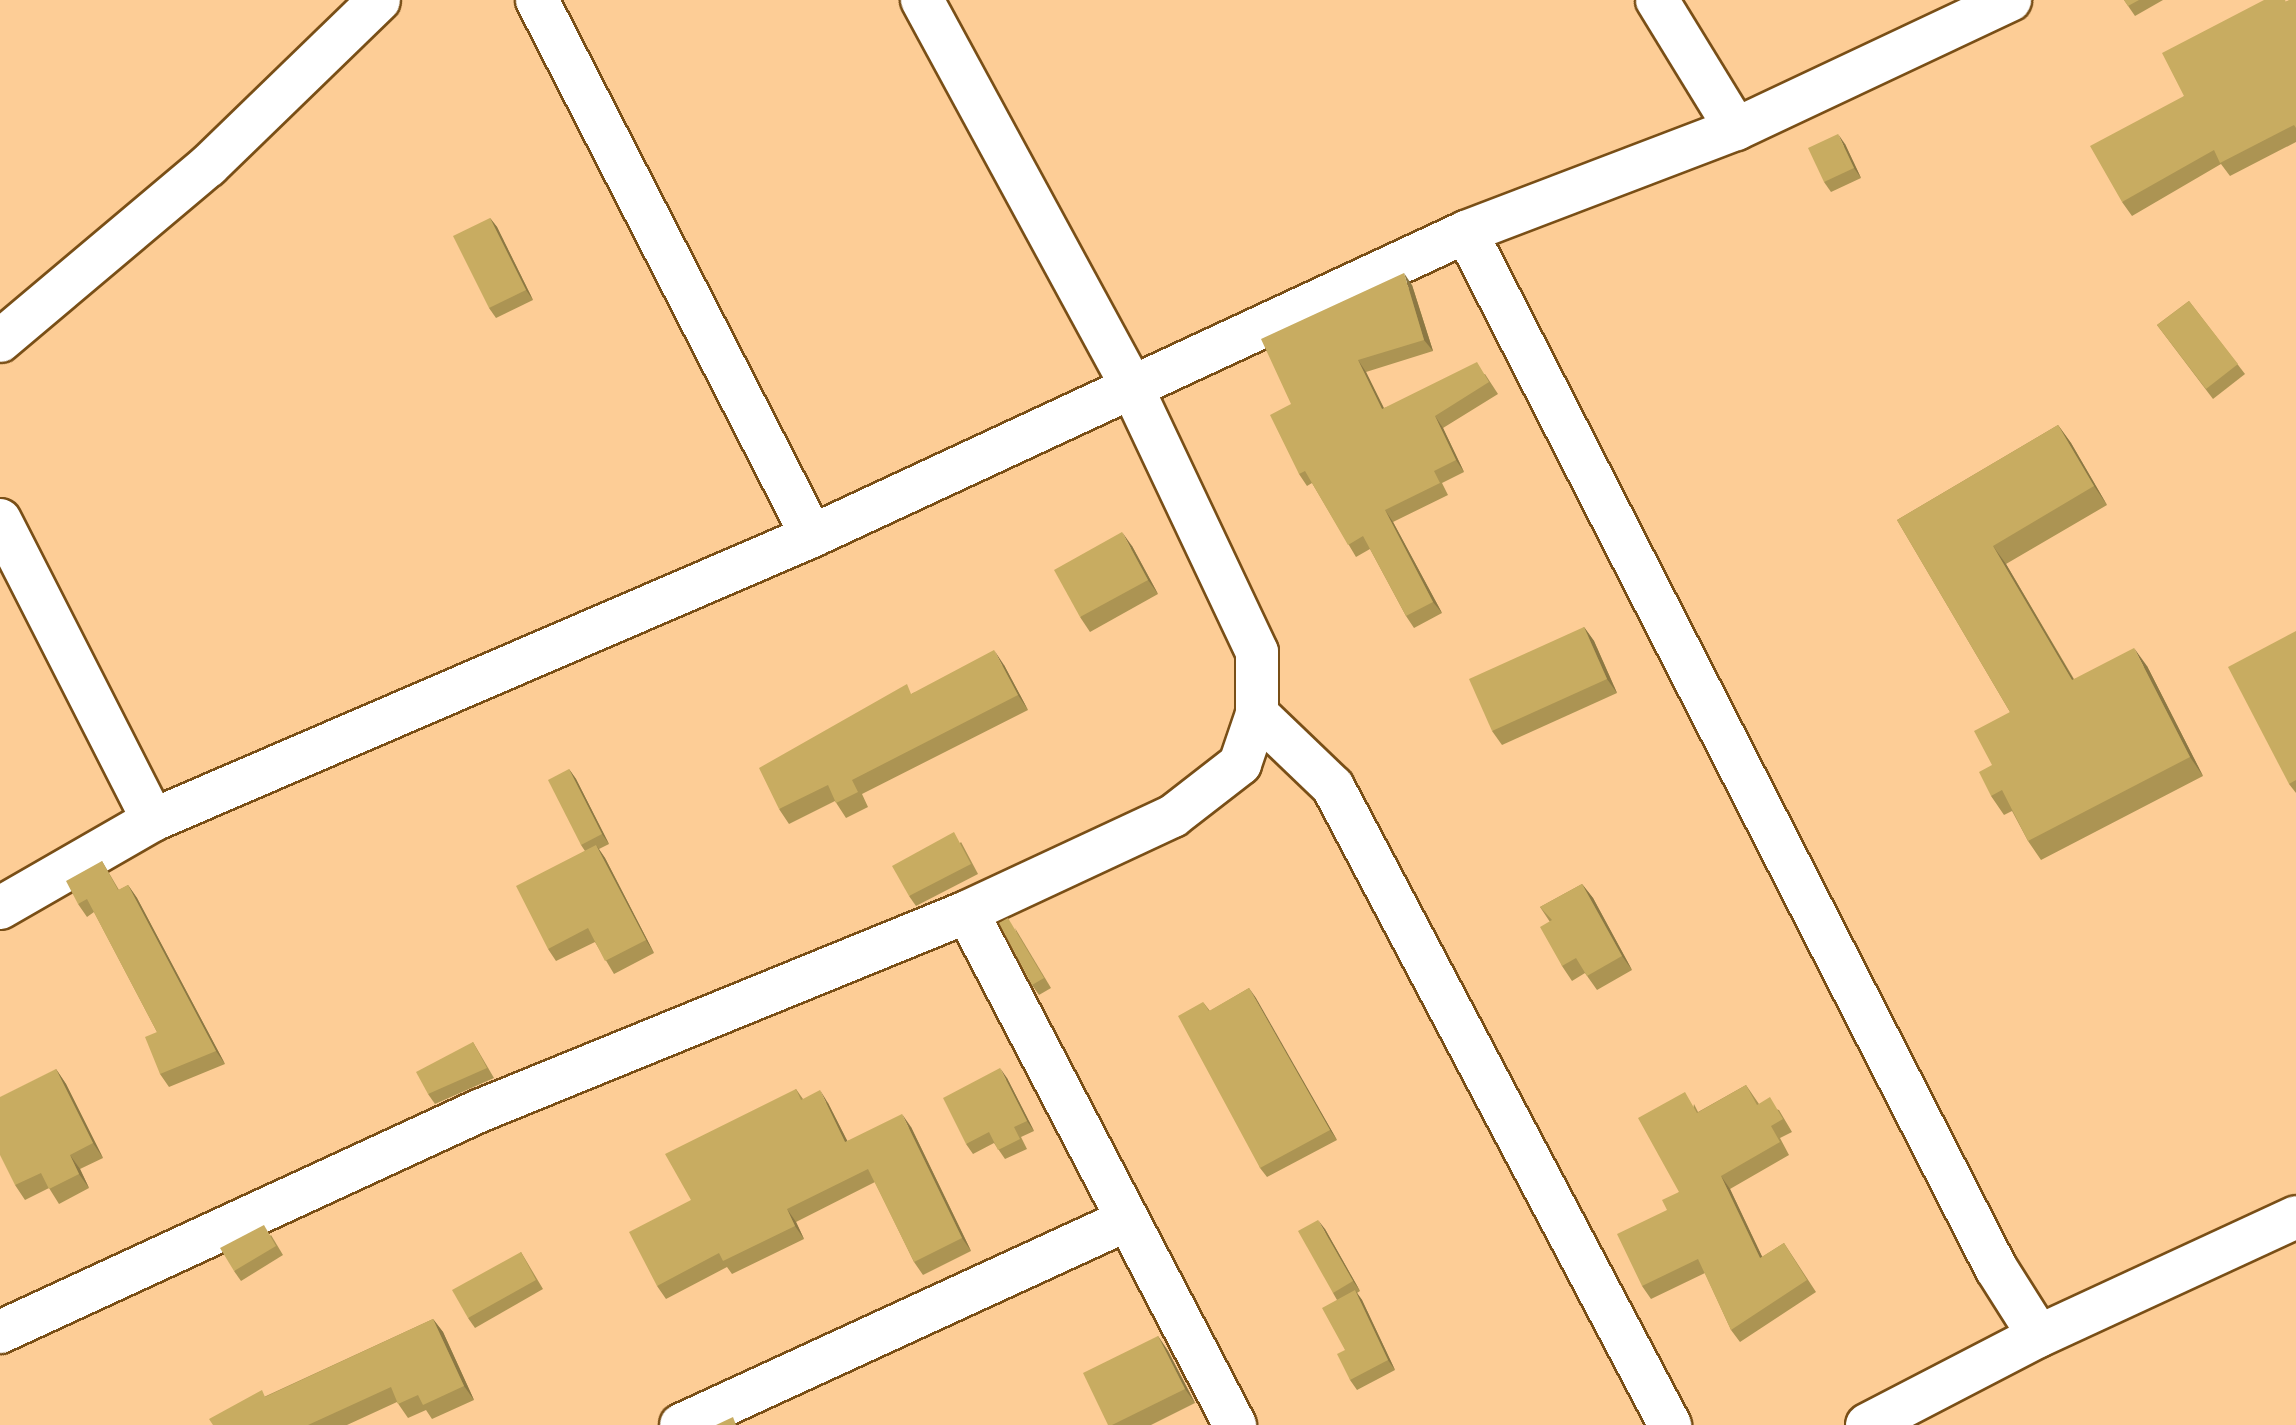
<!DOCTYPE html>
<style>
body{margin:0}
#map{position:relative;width:2296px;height:1425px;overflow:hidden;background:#fdcd96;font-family:"Playfair Display",serif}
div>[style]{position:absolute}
.roads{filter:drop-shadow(2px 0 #794f17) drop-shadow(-2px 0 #794f17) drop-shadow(0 2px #794f17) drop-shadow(0 -2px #794f17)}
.minor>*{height:42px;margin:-21px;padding:0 21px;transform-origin:21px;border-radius:21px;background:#fff}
.wall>*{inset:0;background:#ac9453}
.shaded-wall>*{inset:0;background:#8c7844}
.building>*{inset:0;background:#c8ac61}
span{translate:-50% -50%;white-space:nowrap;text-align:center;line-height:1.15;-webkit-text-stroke:10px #fbf6f1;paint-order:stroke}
</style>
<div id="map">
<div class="roads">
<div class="minor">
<div style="left:537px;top:0;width:602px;rotate:62.84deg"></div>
<div style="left:1657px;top:0;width:151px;rotate:58.5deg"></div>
<div style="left:1466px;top:232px;width:1164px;rotate:62.91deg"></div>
<div style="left:1996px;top:1268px;width:80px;rotate:57.7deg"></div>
<div style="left:0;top:341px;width:272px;rotate:-40.1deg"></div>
<div style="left:208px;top:166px;width:238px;rotate:-44.1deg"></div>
<div style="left:0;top:520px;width:337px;rotate:63deg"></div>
<div style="left:1257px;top:714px;width:105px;rotate:43.8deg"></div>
<div style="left:1333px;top:787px;width:722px;rotate:62.16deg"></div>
<div style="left:0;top:908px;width:177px;rotate:-29.9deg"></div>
<div style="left:153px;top:820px;width:718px;rotate:-23.31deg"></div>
<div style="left:812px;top:536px;width:721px;rotate:-24.93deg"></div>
<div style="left:1466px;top:232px;width:289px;rotate:-20.9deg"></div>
<div style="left:1736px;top:129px;width:303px;rotate:-25.2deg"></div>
<div style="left:967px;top:912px;width:579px;rotate:62.42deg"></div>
<div style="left:0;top:1332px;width:528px;rotate:-24.77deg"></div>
<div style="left:479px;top:1111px;width:527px;rotate:-22.18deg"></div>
<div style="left:967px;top:912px;width:227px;rotate:-25deg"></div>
<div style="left:1173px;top:816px;width:85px;rotate:-37.8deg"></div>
<div style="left:1240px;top:764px;width:53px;rotate:-71.2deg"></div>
<div style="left:1257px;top:714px;width:62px;rotate:-90deg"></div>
<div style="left:1257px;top:652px;width:297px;rotate:-115.3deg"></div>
<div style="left:1130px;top:383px;width:436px;rotate:-118.5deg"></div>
<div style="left:681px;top:1425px;width:490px;rotate:-24.7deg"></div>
<div style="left:1867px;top:1425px;width:194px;rotate:-27.4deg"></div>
<div style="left:2039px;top:1336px;width:283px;rotate:-24.8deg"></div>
</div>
</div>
<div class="wall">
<div style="clip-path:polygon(2124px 0,2163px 0,2135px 16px)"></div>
<div style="clip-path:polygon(2296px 0,2296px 142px,2230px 176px,2221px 164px,2132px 216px,2122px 202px,2184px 96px,2287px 1px)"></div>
<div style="clip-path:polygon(1845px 144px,1861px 178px,1831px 192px,1824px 182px)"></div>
<div style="clip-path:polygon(490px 218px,497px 227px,533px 300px,496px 318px,489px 308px)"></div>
<div style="clip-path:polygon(1412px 285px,1433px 351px,1366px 372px,1384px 408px,1485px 374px,1498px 394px,1443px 428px,1464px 472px,1442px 483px,1448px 495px,1393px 522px,1442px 613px,1414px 628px,1406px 616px,1370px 549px,1356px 557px,1312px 483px,1307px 486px,1299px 474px,1291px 404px)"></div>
<div style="clip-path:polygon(2189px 301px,2245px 374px,2213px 399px,2157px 325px)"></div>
<div style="clip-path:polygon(2058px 425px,2071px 443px,2107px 505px,2006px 564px,2074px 679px,2147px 666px,2203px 776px,2041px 860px,2028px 841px,2012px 811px,2004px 815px,1991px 796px,1992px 765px,2010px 712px,1897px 520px)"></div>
<div style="clip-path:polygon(1132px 546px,1158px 594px,1090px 632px,1080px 617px)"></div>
<div style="clip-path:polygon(1584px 627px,1594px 641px,1617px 693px,1502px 745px,1492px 731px)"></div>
<div style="clip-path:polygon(2296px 631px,2296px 793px,2289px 784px)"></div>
<div style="clip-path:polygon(1004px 665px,1028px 710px,862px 794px,868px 807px,846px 818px,835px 801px,789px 824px,779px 809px,913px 693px)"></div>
<div style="clip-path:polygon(569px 769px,576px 779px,609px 844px,599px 849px,605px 858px,654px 953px,614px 974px,595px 942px,556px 961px,548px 949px,585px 851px,581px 845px)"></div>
<div style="clip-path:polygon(961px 842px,978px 874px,916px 906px,909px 896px)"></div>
<div style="clip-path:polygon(102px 861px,119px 890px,128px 885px,137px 898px,225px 1064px,169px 1087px,160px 1074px,157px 1032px,94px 912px,87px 917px,78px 904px)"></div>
<div style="clip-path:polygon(1582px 884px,1593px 898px,1632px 970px,1597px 990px,1585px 973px,1572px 981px,1562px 966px,1550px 922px,1540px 907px)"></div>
<div style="clip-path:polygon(1015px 928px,1051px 988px,1039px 995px,1032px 985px)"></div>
<div style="clip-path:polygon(1249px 988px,1337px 1140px,1267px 1177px,1260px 1168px,1203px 1002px,1210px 1011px)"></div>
<div style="clip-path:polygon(473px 1042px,494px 1078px,435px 1104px,428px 1094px)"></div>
<div style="clip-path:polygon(56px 1069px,66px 1084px,103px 1158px,80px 1169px,89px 1188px,59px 1204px,49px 1188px,25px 1200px,15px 1185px)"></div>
<div style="clip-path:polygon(1007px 1078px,1034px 1131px,1021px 1137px,1027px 1149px,1005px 1159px,994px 1143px,973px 1154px,966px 1144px)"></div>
<div style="clip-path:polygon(1746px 1085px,1759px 1104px,1779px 1110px,1792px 1132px,1780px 1138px,1789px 1155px,1730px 1189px,1762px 1257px,1784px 1243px,1816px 1292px,1740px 1342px,1731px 1330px,1705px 1273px,1651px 1299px,1642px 1286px,1667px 1210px,1679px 1192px,1694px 1104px,1698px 1112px)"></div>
<div style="clip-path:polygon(796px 1089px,803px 1099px,828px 1103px,847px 1141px,911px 1127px,971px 1251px,923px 1275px,914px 1262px,875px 1182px,796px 1222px,804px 1239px,732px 1274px,727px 1267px,666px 1299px,657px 1286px,691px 1200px)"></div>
<div style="clip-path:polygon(1325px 1229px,1360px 1291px,1357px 1293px,1362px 1300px,1395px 1370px,1357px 1390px,1350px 1380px,1337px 1300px,1333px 1293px)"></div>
<div style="clip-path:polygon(271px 1235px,283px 1255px,241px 1281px,234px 1271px)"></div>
<div style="clip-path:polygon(521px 1252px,543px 1289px,475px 1328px,468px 1318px)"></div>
<div style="clip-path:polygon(433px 1319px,443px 1332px,474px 1400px,432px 1419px,426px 1410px,408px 1418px,397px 1402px,347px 1425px,213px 1425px,266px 1396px)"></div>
<div style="clip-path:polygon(1158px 1336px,1168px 1351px,1195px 1403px,1151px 1425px,1108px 1425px)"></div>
</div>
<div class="shaded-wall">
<div style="clip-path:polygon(1838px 134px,1845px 144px,1861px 178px,1854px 168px)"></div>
<div style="clip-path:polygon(490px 218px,497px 227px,533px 300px,526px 290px)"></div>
<div style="clip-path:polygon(1404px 273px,1412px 285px,1433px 351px,1424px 340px)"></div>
<div style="clip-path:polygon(1358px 360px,1366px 372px,1390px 421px,1382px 409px)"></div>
<div style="clip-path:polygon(1435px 416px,1443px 428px,1464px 472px,1456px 460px)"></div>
<div style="clip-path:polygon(2058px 425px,2071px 443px,2107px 505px,2094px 486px)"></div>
<div style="clip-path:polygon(1385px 510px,1393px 522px,1442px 613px,1433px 602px)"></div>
<div style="clip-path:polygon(1122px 532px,1132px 546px,1158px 594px,1148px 580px)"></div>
<div style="clip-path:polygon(1993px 546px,2006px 564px,2085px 699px,2072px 680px)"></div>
<div style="clip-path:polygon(1584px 627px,1594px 641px,1617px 693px,1607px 679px)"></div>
<div style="clip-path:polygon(2134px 648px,2147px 666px,2203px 776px,2190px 757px)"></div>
<div style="clip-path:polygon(994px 650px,1004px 665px,1028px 710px,1018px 695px)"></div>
<div style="clip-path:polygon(569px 769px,576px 779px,609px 844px,602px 834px)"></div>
<div style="clip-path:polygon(596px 845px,605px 858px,654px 953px,646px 940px)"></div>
<div style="clip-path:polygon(1582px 884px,1593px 898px,1632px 970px,1622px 956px)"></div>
<div style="clip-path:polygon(128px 885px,137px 898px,225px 1064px,216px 1051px)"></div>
<div style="clip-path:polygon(1249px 988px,1256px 998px,1337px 1140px,1330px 1130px)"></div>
<div style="clip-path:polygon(1000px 1068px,1007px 1078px,1034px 1131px,1027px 1121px)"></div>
<div style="clip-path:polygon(56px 1069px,66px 1084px,103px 1158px,93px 1143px)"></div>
<div style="clip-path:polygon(820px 1090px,828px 1103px,854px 1154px,845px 1142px)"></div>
<div style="clip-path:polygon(902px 1114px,911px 1127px,971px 1251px,962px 1238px)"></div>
<div style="clip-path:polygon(70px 1155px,80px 1169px,89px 1188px,79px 1174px)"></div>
<div style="clip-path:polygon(1721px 1176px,1730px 1189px,1769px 1271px,1760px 1258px)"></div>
<div style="clip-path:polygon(787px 1209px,796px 1222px,804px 1239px,795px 1226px)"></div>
<div style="clip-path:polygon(1318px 1220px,1325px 1229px,1360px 1291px,1353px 1281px)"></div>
<div style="clip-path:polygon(1355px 1290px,1362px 1300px,1395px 1370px,1388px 1360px)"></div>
<div style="clip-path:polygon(433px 1319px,443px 1332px,474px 1400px,464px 1386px)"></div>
<div style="clip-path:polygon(1158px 1336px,1168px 1351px,1195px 1403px,1185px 1389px)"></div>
</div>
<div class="building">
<div style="clip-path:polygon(2124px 0,2139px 0,2128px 6px)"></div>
<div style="clip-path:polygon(2264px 0,2285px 0,2286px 2px,2289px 0,2296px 0,2296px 128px,2294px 125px,2220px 163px,2214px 150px,2122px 202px,2090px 146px,2184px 96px,2162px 53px)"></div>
<div style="clip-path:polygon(1838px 134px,1854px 168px,1824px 182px,1808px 148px)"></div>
<div style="clip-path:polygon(490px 218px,526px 290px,489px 308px,453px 236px)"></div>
<div style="clip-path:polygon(1404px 273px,1424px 340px,1358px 360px,1382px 409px,1477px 362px,1489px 382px,1435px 416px,1456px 460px,1434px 471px,1440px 483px,1385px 510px,1433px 602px,1406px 616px,1363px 536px,1348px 545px,1305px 471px,1299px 474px,1270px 415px,1291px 404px,1261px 339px)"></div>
<div style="clip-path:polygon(2189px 301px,2238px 364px,2206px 389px,2157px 325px)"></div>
<div style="clip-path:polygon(2058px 425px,2094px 486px,1993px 546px,2072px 680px,2134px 648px,2190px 757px,2028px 841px,2002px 790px,1991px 796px,1979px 772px,1992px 765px,1974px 731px,2010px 712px,1897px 520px)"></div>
<div style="clip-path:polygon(1122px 532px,1148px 580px,1080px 617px,1054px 570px)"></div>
<div style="clip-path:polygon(1584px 627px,1607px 679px,1492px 731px,1469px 679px)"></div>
<div style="clip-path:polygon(2296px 631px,2296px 780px,2289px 784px,2228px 667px)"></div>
<div style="clip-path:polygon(994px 650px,1018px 695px,852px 780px,858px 792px,836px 803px,828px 785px,779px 809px,759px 768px,907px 684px,911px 694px)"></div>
<div style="clip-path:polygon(569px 769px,602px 834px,581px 845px,548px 780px)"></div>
<div style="clip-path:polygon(954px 832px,971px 864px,909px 896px,892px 866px)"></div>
<div style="clip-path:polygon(596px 845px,646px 940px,605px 961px,588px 928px,548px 949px,516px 886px)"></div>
<div style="clip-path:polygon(102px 861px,118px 890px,128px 885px,216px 1051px,160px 1074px,145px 1037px,157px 1032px,87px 899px,78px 904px,66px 881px)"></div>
<div style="clip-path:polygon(1582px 884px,1622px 956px,1587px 976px,1576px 958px,1562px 966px,1540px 927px,1552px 920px,1540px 907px)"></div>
<div style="clip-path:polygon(1008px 918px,1044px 978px,1032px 985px,999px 923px)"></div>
<div style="clip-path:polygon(1249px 988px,1330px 1130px,1260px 1168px,1178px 1016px,1203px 1002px,1209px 1011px)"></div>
<div style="clip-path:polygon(473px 1042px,487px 1068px,428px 1094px,416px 1072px)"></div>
<div style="clip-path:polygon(1000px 1068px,1027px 1121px,1014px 1127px,1020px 1139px,998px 1150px,989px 1132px,966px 1144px,943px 1098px)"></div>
<div style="clip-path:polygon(56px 1069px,93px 1143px,70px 1155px,79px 1174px,49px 1189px,41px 1173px,15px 1185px,0 1155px,0 1097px)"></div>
<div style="clip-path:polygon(1746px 1085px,1757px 1105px,1770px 1097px,1783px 1119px,1771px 1126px,1780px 1142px,1721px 1176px,1760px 1258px,1784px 1243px,1807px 1280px,1731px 1330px,1698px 1259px,1642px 1286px,1617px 1234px,1667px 1210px,1662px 1200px,1679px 1192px,1638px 1118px,1685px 1092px,1697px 1113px)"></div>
<div style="clip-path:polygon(796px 1089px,801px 1100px,820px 1090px,845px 1142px,902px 1114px,962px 1238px,914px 1262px,868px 1169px,787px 1209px,795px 1226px,723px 1261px,719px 1253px,657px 1286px,629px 1232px,691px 1200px,665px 1154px)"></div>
<div style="clip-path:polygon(1318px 1220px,1353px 1281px,1333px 1293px,1298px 1231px)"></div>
<div style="clip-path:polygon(264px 1225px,276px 1246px,234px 1271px,220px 1248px)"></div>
<div style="clip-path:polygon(521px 1252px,536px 1280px,468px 1318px,452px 1290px)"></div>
<div style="clip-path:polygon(1355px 1290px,1388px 1360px,1350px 1380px,1337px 1354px,1345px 1350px,1322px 1308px)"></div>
<div style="clip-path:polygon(433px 1319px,464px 1386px,423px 1405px,418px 1395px,398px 1404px,391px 1387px,308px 1425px,213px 1425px,209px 1419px,262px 1390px,265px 1397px)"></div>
<div style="clip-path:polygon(1158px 1336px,1185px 1389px,1112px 1425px,1108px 1425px,1083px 1373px)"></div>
<div style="clip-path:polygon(733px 1417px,736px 1425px,716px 1425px)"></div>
</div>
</div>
